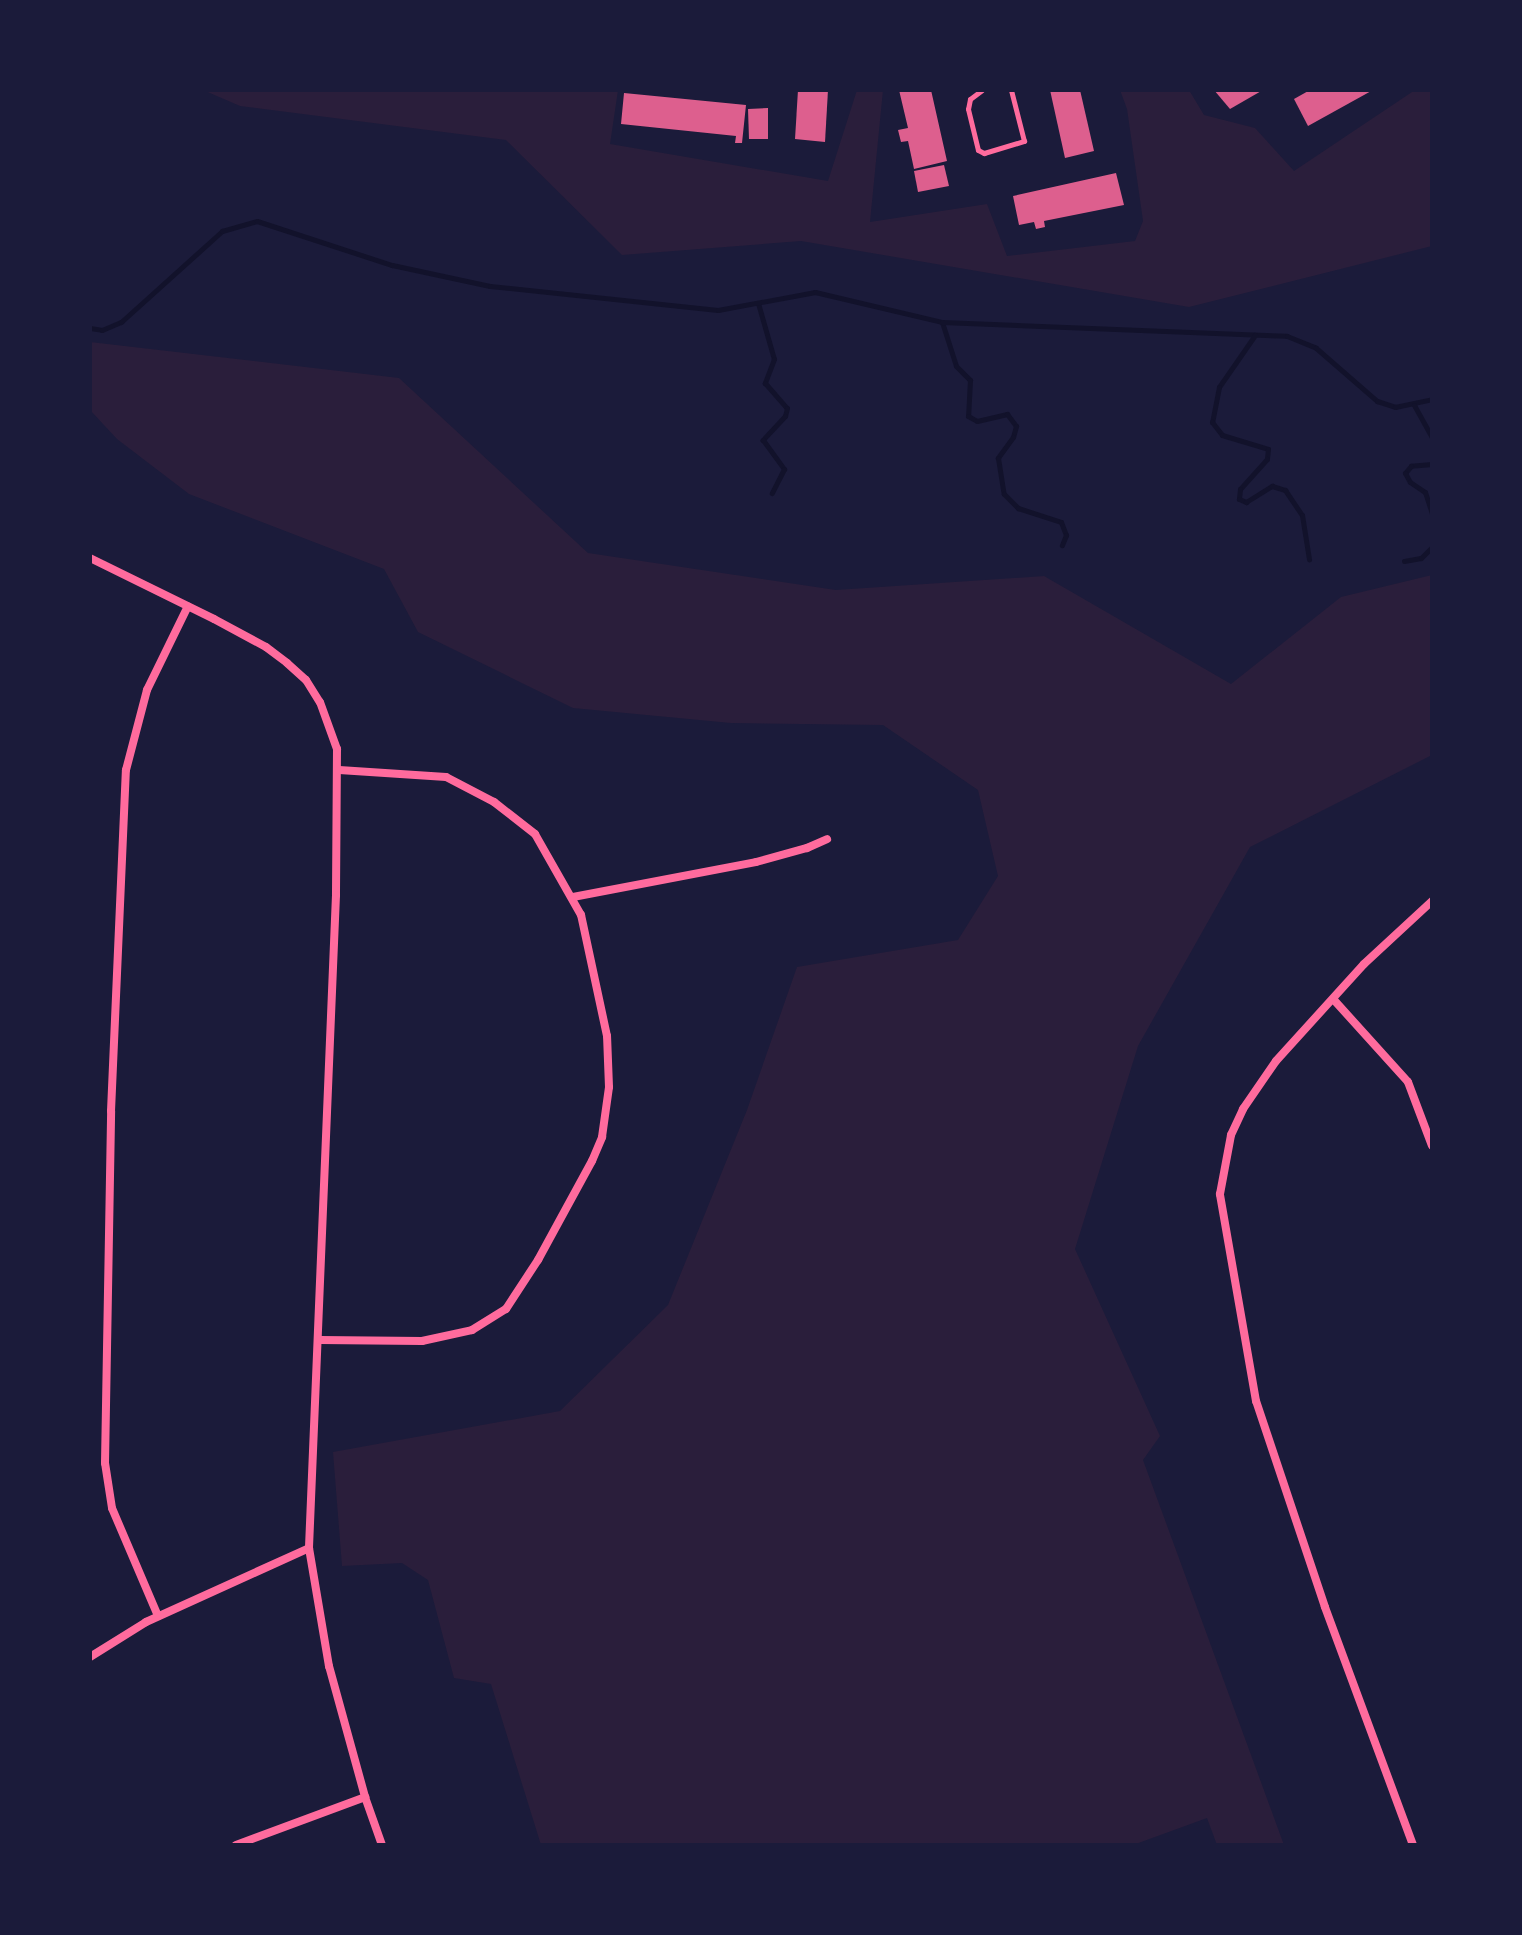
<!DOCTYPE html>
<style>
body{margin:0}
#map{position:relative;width:1522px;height:1935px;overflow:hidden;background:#1b1b3a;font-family:Bitter,serif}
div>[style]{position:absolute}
.green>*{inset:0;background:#2a1e3b}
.stream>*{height:5px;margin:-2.5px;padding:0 2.5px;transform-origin:2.5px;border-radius:2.5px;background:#12122b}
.building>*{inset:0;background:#dd5f8e}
.service>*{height:5px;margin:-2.5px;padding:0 2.5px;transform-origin:2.5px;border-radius:2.5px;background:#ff6b9d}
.minor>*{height:8px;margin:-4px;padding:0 4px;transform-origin:4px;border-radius:4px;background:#ff6b9d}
span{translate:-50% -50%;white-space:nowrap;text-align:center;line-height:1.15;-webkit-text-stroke:8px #1b1b3a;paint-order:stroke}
.frame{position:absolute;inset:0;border:92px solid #1b1b3a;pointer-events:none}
</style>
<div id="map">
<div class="green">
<div style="clip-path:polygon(203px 90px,618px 90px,610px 144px,828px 181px,857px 90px,883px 90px,870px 222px,987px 204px,1007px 256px,1135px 241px,1143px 221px,1127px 109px,1120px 90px,1189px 90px,1204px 115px,1255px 128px,1294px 171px,1415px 90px,1432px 90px,1432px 246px,1189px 307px,801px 241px,622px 255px,506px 140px,240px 106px)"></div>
<div style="clip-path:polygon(90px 342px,399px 378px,588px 553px,836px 590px,1044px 576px,1231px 684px,1341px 597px,1432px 575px,1432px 755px,1250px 847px,1138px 1046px,1075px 1249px,1160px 1436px,1143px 1460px,1284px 1845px,1217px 1845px,1207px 1818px,1133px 1845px,541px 1845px,491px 1684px,454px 1678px,428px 1580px,402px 1563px,342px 1566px,333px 1452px,560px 1411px,668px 1305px,747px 1110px,797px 967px,958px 940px,998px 876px,978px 790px,883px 725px,731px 723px,573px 708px,418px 632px,384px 569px,189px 494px,117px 439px,90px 410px)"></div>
</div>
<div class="stream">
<div style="left:758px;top:303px;width:58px;rotate:74.1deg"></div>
<div style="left:774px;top:359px;width:26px;rotate:111deg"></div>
<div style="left:765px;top:383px;width:33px;rotate:49deg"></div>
<div style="left:787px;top:408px;width:8px;rotate:104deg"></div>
<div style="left:785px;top:416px;width:33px;rotate:133deg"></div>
<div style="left:763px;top:440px;width:36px;rotate:54deg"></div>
<div style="left:784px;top:469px;width:27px;rotate:117deg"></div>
<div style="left:942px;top:322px;width:46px;rotate:72.3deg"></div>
<div style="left:956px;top:366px;width:20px;rotate:45deg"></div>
<div style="left:970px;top:380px;width:36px;rotate:93deg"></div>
<div style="left:968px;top:416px;width:10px;rotate:29deg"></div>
<div style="left:977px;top:421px;width:31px;rotate:-13deg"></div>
<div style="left:1007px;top:414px;width:15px;rotate:53deg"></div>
<div style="left:1016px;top:426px;width:11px;rotate:105deg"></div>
<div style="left:1013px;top:437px;width:26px;rotate:126deg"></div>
<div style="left:998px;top:458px;width:36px;rotate:81deg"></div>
<div style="left:1004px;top:494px;width:20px;rotate:45deg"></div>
<div style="left:1018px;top:508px;width:45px;rotate:18deg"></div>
<div style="left:1061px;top:522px;width:14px;rotate:69deg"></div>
<div style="left:1066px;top:535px;width:11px;rotate:112deg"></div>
<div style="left:90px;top:328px;width:12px;rotate:9deg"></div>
<div style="left:102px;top:330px;width:21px;rotate:-23deg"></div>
<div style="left:121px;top:322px;width:136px;rotate:-42deg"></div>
<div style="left:222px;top:231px;width:36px;rotate:-16deg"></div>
<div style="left:257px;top:221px;width:142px;rotate:18.1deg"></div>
<div style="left:392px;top:265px;width:100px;rotate:12.1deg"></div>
<div style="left:490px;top:286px;width:229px;rotate:6deg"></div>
<div style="left:718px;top:310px;width:99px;rotate:-10.5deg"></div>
<div style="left:815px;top:292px;width:130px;rotate:13.3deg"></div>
<div style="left:942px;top:322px;width:345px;rotate:2.3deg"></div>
<div style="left:1287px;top:336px;width:31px;rotate:22deg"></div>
<div style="left:1316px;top:348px;width:81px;rotate:41deg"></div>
<div style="left:1377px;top:401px;width:19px;rotate:18deg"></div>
<div style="left:1395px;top:407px;width:38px;rotate:-12deg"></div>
<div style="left:1255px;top:335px;width:63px;rotate:124.7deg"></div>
<div style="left:1219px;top:387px;width:36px;rotate:101deg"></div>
<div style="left:1212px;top:422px;width:16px;rotate:52deg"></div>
<div style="left:1222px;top:435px;width:48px;rotate:16.9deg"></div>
<div style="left:1268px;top:449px;width:10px;rotate:96deg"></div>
<div style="left:1267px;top:459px;width:40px;rotate:132deg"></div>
<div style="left:1240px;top:489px;width:10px;rotate:96deg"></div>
<div style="left:1239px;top:499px;width:8px;rotate:23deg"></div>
<div style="left:1246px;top:502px;width:31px;rotate:-32deg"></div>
<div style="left:1272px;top:486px;width:14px;rotate:17deg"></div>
<div style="left:1285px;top:490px;width:30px;rotate:56deg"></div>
<div style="left:1302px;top:515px;width:45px;rotate:81deg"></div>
<div style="left:1414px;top:405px;width:38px;rotate:61deg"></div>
<div style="left:1432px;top:464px;width:21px;rotate:175deg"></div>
<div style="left:1411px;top:466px;width:9px;rotate:131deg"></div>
<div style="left:1405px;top:473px;width:10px;rotate:61deg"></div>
<div style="left:1410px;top:482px;width:18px;rotate:34deg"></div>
<div style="left:1425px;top:492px;width:23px;rotate:72deg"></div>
<div style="left:1404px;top:561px;width:17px;rotate:-10deg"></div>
<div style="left:1421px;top:558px;width:16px;rotate:-45deg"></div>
</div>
<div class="building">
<div style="clip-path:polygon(798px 90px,828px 90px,825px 142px,795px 139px)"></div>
<div style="clip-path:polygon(899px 90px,931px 90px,947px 161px,914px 169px,908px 141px,901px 142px,898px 130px,908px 128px)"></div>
<div style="clip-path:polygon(1050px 90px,1080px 90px,1094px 151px,1065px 158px)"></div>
<div style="clip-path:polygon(1214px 90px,1263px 90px,1230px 109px)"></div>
<div style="clip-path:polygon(1310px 90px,1373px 90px,1308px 126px,1294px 99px)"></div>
<div style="clip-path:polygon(624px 93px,746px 105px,742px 143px,735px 143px,736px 136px,621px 124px)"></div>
<div style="clip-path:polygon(768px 108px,768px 139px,749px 139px,748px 109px)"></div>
<div style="clip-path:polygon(944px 165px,949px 186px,918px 192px,914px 171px)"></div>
<div style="clip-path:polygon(1116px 173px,1124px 205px,1044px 221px,1045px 227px,1036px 229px,1034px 222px,1019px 225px,1013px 196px)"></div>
</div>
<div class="service">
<div style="left:982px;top:90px;width:15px;rotate:143deg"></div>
<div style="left:970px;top:99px;width:10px;rotate:101deg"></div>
<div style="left:968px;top:109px;width:42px;rotate:76.3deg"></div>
<div style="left:978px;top:150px;width:7px;rotate:27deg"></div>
<div style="left:984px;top:153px;width:42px;rotate:-16.7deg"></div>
<div style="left:1024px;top:141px;width:53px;rotate:-104.3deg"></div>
</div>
<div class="minor">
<div style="left:90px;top:558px;width:138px;rotate:26.2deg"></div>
<div style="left:214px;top:619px;width:59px;rotate:28.3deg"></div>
<div style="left:266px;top:647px;width:26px;rotate:37deg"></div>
<div style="left:287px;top:663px;width:25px;rotate:42deg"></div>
<div style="left:306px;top:680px;width:26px;rotate:58deg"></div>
<div style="left:320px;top:702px;width:50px;rotate:70.1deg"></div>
<div style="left:337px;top:749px;width:146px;rotate:90.4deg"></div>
<div style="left:336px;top:895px;width:654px;rotate:92.37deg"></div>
<div style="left:309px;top:1548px;width:120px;rotate:80.4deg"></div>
<div style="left:329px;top:1666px;width:136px;rotate:74.6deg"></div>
<div style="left:365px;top:1797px;width:51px;rotate:70.5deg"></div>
<div style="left:573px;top:897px;width:186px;rotate:-10.8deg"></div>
<div style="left:756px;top:862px;width:53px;rotate:-15.4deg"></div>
<div style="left:807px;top:848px;width:22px;rotate:-24deg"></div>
<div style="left:1334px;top:1000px;width:110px;rotate:47.9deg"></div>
<div style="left:1408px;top:1082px;width:68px;rotate:69.4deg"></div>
<div style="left:320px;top:1340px;width:102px;rotate:0.6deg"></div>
<div style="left:422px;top:1341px;width:51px;rotate:-12.4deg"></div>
<div style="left:472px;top:1330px;width:40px;rotate:-32deg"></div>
<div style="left:506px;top:1309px;width:59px;rotate:-56.9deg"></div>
<div style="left:538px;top:1260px;width:113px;rotate:-61.4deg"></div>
<div style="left:592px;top:1161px;width:26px;rotate:-67deg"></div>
<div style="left:602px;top:1137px;width:50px;rotate:-82deg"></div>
<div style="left:609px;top:1087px;width:51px;rotate:-92.2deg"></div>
<div style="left:607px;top:1036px;width:124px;rotate:-102.1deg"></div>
<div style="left:581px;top:915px;width:93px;rotate:-119.6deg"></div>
<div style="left:535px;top:834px;width:52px;rotate:-142deg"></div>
<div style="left:494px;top:802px;width:54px;rotate:-152.5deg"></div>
<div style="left:446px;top:777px;width:107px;rotate:-176.3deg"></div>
<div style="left:158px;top:1616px;width:117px;rotate:-113.1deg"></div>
<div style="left:112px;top:1508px;width:46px;rotate:-98.8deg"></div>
<div style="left:105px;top:1463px;width:352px;rotate:-89deg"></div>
<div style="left:111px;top:1111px;width:341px;rotate:-87.5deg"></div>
<div style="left:126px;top:770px;width:83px;rotate:-75.3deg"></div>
<div style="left:147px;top:690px;width:93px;rotate:-64deg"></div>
<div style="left:90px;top:1657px;width:66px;rotate:-32deg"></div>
<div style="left:146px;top:1622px;width:179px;rotate:-24.4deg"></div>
<div style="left:236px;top:1845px;width:138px;rotate:-20.4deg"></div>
<div style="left:1413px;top:1845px;width:254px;rotate:-110.3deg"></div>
<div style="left:1325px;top:1607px;width:217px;rotate:-108.5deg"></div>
<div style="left:1256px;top:1401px;width:210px;rotate:-99.9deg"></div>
<div style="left:1220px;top:1194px;width:60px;rotate:-79.4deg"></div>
<div style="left:1231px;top:1135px;width:29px;rotate:-65deg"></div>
<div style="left:1243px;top:1109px;width:58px;rotate:-55.5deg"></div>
<div style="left:1276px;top:1061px;width:131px;rotate:-47.8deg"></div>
<div style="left:1364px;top:964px;width:93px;rotate:-42.8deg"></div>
</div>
<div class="frame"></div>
</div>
